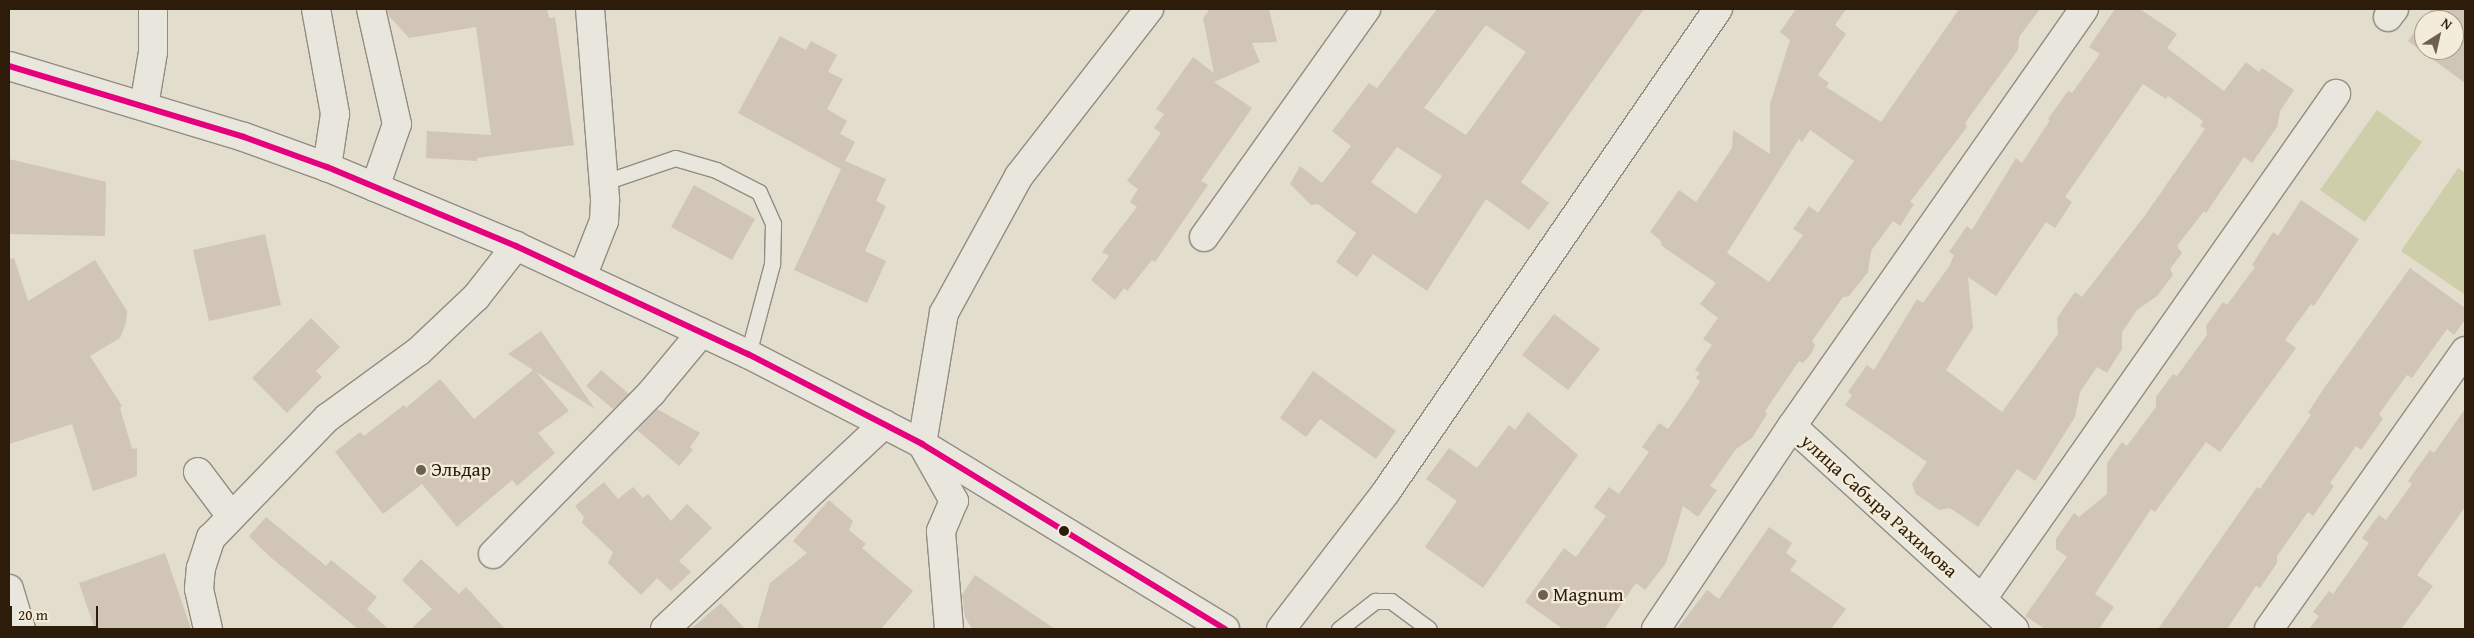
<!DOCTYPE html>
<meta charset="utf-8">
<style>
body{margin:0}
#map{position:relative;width:2474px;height:638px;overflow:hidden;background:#e2ddcc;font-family:"Gentium Book Plus",serif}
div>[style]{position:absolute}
.green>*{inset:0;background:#ceceaa}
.building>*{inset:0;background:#d0c5b6}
.roads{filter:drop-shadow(1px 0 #928d82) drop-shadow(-1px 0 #928d82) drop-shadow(0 1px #928d82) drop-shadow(0 -1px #928d82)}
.lane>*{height:15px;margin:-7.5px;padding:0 7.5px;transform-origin:7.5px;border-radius:7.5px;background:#e9e6dd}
.street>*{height:28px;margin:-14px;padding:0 14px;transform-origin:14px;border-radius:14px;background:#e9e6dd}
.secondary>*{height:28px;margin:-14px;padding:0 14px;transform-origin:14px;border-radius:14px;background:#e9e6dd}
.bus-1>*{height:6px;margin:-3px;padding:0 3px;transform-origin:3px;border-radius:3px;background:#e5007d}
.dots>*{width:14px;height:14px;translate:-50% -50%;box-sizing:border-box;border:2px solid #f2ecd8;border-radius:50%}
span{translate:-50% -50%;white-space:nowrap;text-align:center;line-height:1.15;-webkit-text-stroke:4.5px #f2ecd8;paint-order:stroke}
.poi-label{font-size:19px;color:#2e1c0b}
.left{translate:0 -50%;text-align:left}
.street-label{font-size:19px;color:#2e1c0b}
.frame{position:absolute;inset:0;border:10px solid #2e1c0b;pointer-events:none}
.north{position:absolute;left:2414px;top:10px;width:50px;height:50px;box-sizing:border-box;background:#f2ecd8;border:1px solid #a49986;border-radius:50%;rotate:35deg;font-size:14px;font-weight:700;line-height:20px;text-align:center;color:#2e1c0b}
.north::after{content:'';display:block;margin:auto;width:18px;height:22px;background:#6d604f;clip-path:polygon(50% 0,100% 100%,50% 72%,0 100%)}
.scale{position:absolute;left:10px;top:606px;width:88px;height:22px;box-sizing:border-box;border:2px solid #2e1c0b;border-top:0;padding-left:6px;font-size:15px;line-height:18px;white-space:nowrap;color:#2e1c0b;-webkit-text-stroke:4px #f2ecd8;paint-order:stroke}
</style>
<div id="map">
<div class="green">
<div style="clip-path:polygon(2377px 110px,2422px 142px,2365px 222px,2320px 190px)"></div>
<div style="clip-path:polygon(2458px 168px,2465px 173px,2464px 294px,2401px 251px)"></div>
</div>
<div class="building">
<div style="clip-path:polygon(387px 9px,547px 9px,549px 18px,555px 17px,574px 145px,477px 158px,477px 161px,426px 158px,427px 131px,491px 135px,476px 27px,409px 38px,389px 16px)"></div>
<div style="clip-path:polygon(1210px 9px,1269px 9px,1277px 42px,1252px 43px,1260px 62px,1214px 82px,1252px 108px,1201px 181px,1208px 185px,1155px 262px,1152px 260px,1127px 291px,1124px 288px,1115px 300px,1091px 280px,1109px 256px,1102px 252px,1137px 207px,1130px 202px,1138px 189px,1127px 181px,1161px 133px,1154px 128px,1164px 114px,1156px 109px,1193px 57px,1214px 73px,1203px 18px)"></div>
<div style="clip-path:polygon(evenodd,1437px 9px,1644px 9px,1521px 182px,1549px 203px,1529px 230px,1486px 199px,1427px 291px,1373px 254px,1357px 277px,1336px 262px,1356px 233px,1318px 204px,1311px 205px,1290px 184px,1300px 166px,1322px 183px,1351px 146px,1332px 131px,1369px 83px,1377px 88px,1437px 9px,1486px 25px,1526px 52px,1466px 135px,1424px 108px,1486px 25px,1437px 9px,1397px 147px,1442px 176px,1416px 214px,1371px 182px,1397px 147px)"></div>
<div style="clip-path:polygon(evenodd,1796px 9px,1846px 9px,1835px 25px,1846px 34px,1818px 75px,1829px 83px,1826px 87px,1881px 122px,1959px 9px,2040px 9px,2019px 37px,2018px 50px,1965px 123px,1967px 127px,1910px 202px,1914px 204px,1900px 226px,1893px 221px,1871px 251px,1868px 272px,1849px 296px,1843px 297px,1812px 341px,1815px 345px,1811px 354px,1803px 363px,1799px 361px,1765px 411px,1767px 414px,1752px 438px,1736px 449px,1710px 486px,1717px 490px,1698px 517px,1683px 506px,1666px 563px,1645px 590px,1636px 583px,1604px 629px,1563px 629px,1525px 602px,1564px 548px,1576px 557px,1606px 516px,1594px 507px,1609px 487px,1619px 494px,1649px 452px,1642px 447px,1659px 423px,1668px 429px,1691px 396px,1700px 381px,1696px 378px,1700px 373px,1695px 370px,1712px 345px,1703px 339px,1718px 318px,1700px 304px,1716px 283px,1662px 246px,1660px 240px,1650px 232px,1679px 190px,1696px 202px,1732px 148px,1733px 130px,1770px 154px,1770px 104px,1790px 40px,1780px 32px,1796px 9px,1810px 130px,1854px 161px,1818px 213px,1809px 206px,1793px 229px,1803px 235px,1769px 282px,1727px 253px,1799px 139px,1802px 142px,1810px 130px)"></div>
<div style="clip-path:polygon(evenodd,2115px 9px,2140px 9px,2177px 34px,2167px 48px,2224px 91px,2246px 62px,2259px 72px,2262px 68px,2294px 90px,2280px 111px,2277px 127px,2252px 163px,2244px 157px,2206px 213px,2204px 211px,2177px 246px,2182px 253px,2170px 269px,2173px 275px,2157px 296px,2137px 310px,2122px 332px,2122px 349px,2107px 373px,2097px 367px,2080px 392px,2075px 417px,2035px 481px,2017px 469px,1978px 527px,1950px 508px,1939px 510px,1916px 494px,1912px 484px,1927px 462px,1845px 405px,1852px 395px,1848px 392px,1867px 365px,1874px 370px,1917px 299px,1923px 303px,1950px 265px,1954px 255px,1949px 252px,1967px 226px,1972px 230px,2016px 158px,2022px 163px,2050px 120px,2048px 119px,2068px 91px,2072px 93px,2100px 54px,2089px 47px,2115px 9px,2143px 84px,2166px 99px,2168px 96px,2203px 121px,2200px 126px,2205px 129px,2146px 214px,2082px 297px,2075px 292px,2057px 318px,2058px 334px,2002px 412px,1946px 370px,1973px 328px,1968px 277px,1996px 296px,2046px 222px,2055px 228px,2072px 202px,2065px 197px,2143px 84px)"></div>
<div style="clip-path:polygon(evenodd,2431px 9px,2465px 9px,2465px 83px,2408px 41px,2431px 9px,2424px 20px,2454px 20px,2454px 50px,2424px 50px,2424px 20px)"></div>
<div style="clip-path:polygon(780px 36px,806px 50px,811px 41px,837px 55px,828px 72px,843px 79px,827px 109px,847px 121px,840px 134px,855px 142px,845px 161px,886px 179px,876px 201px,886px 206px,865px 251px,886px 261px,867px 303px,794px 270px,841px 169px,738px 113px)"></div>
<div style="clip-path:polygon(9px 159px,106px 182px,105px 236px,9px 234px)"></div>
<div style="clip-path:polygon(694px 185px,755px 219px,732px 260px,671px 227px)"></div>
<div style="clip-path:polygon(2301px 200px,2359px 239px,2314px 306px,2311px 304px,2285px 340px,2296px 348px,2220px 452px,2206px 442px,2155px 512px,2151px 509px,2095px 594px,2114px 607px,2099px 629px,2045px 629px,2025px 616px,2067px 557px,2056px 549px,2056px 539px,2074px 513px,2079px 517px,2107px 494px,2107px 463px,2122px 442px,2127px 446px,2156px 407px,2156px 397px,2173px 374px,2177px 376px,2207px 335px,2206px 326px,2223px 302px,2227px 305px,2255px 267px,2252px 265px,2273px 232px,2278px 236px)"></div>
<div style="clip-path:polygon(265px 234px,281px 305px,209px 321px,193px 250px)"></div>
<div style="clip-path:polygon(14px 258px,28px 301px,95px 260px,127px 311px,126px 323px,120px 338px,90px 356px,122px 406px,120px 408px,132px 449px,137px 448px,137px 476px,93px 491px,72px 424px,9px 444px,9px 259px)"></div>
<div style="clip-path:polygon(2410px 268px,2465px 308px,2465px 320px,2454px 335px,2447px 329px,2412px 378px,2407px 375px,2379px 414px,2383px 419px,2361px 450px,2356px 446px,2330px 483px,2334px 486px,2313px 516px,2308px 512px,2277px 556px,2277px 563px,2260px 588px,2256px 586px,2227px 629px,2158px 629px,2257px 487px,2260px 489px,2311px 415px,2308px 413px,2322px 391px)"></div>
<div style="clip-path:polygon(1554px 314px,1600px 349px,1568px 390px,1522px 355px)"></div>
<div style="clip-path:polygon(311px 318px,340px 347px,316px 371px,322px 377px,287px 413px,252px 378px)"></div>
<div style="clip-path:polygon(541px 331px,595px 409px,536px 372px,569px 411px,538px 433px,555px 453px,517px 486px,512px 480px,457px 527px,422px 484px,383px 514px,335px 452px,360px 432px,364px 436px,404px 405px,406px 408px,440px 379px,474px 419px,533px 370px,508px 354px)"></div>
<div style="clip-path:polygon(601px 370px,629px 394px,613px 409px,586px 386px)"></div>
<div style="clip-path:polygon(1313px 371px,1396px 431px,1376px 459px,1320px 419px,1306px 437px,1280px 418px)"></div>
<div style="clip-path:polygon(657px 409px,700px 433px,690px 447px,693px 450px,679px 466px,637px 430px)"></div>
<div style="clip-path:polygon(2465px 409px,2465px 507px,2417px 575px,2433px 586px,2401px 629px,2309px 629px,2319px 616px,2313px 612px,2329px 591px,2333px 594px,2369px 543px,2362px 538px,2379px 515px,2386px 520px,2412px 484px,2408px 481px,2430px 450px,2434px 453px)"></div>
<div style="clip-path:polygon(1528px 412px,1578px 455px,1483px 588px,1425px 547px,1457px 501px,1426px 479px,1449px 448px,1477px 468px,1509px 425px,1515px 430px)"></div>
<div style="clip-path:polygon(604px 482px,618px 499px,633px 487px,643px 498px,648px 494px,671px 521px,687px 504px,712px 528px,679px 561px,691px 572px,671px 591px,657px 578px,641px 595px,608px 563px,613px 552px,582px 523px,584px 517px,575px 506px)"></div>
<div style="clip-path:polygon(829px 500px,853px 521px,849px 530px,866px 544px,862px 548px,913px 591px,881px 629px,757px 629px,770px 583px,807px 553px,793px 541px)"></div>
<div style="clip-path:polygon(266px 517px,326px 566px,331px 560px,377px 597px,367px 609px,388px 629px,358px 629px,269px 556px,249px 536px)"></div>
<div style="clip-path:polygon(1769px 527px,1792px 543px,1786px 553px,1797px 561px,1790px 570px,1846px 609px,1831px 629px,1677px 629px,1707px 590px,1719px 599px)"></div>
<div style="clip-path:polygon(165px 553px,191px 629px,95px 629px,79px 583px)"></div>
<div style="clip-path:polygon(421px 559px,459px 594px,466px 587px,505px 629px,411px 629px,432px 609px,402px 580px)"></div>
<div style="clip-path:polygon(975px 575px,1055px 629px,972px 629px,965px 617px,962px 595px)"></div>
<div style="clip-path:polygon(721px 603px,745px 629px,691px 629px)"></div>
</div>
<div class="roads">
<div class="lane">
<div style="left:602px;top:183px;width:77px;rotate:-18.9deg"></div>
<div style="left:675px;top:158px;width:43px;rotate:16.3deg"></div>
<div style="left:716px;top:170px;width:48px;rotate:27.1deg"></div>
<div style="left:759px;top:192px;width:35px;rotate:66deg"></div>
<div style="left:773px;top:224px;width:40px;rotate:91.4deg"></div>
<div style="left:772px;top:264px;width:93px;rotate:104.9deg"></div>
<div style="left:1339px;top:629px;width:46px;rotate:-37.9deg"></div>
<div style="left:1375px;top:601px;width:16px"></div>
<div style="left:1391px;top:601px;width:47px;rotate:36.4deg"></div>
</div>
<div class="street">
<div style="left:316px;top:9px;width:107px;rotate:79.7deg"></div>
<div style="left:335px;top:114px;width:54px;rotate:98.6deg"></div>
<div style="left:371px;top:9px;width:118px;rotate:77.3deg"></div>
<div style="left:397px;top:124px;width:67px;rotate:109.2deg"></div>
<div style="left:2388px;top:17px;width:10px;rotate:-53deg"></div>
<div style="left:144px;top:106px;width:55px;rotate:-80.5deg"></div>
<div style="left:153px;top:52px;width:43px;rotate:-90deg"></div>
<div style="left:1204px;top:237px;width:280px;rotate:-54.6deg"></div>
<div style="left:582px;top:277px;width:60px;rotate:-68.6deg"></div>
<div style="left:604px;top:221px;width:22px;rotate:-87deg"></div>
<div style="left:605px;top:199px;width:191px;rotate:-94.5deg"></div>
<div style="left:1792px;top:426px;width:509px;rotate:-55deg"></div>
<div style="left:198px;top:472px;width:55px;rotate:53.1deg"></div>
<div style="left:493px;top:554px;width:227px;rotate:-45.5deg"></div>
<div style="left:652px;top:392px;width:77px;rotate:-50.3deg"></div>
<div style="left:9px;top:589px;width:42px;rotate:73.3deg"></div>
<div style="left:1982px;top:599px;width:617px;rotate:-54.97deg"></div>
<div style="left:208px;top:629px;width:41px;rotate:-102.7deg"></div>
<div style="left:199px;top:589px;width:21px;rotate:-85deg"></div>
<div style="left:201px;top:568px;width:32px;rotate:-72deg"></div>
<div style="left:211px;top:538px;width:167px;rotate:-46deg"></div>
<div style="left:327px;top:418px;width:114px;rotate:-36.1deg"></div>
<div style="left:419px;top:351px;width:79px;rotate:-43.5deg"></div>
<div style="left:476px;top:297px;width:65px;rotate:-51.9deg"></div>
<div style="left:665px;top:629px;width:300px;rotate:-43.1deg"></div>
<div style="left:949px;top:629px;width:98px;rotate:-94.7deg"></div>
<div style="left:941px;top:531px;width:33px;rotate:-67deg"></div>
<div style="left:954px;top:501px;width:65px;rotate:-119.3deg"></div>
<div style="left:922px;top:444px;width:133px;rotate:-80.5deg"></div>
<div style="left:944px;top:313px;width:156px;rotate:-61.3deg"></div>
<div style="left:1019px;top:176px;width:212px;rotate:-52.1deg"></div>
<div style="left:1281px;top:629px;width:173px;rotate:-52.5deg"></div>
<div style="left:1386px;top:492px;width:586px;rotate:-55.5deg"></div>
<div style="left:1656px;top:629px;width:244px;rotate:-56.2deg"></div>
<div style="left:1792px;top:426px;width:301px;rotate:42.4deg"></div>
<div style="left:2269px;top:629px;width:340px;rotate:-54.8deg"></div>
</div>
<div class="secondary">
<div style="left:9px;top:66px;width:245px;rotate:16.8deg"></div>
<div style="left:244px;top:137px;width:88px;rotate:19.9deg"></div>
<div style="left:327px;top:167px;width:205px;rotate:22.7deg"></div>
<div style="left:516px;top:246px;width:256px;rotate:25deg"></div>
<div style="left:748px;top:354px;width:196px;rotate:27.3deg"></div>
<div style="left:922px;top:444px;width:355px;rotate:31.4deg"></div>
</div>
</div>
<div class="bus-1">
<div style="left:9px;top:66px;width:245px;rotate:16.8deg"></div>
<div style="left:244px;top:137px;width:88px;rotate:19.9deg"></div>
<div style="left:327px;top:167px;width:205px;rotate:22.7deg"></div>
<div style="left:516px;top:246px;width:256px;rotate:25deg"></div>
<div style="left:748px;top:354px;width:196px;rotate:27.3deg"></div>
<div style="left:922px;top:444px;width:355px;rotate:31.4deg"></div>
</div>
<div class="dots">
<div style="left:421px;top:470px;background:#6d604f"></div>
<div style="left:1064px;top:531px;background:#2e1c0b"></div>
<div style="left:1543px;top:595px;background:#6d604f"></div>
</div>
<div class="poi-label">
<span class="left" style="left:431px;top:470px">Эльдар</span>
<span class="left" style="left:1553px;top:595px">Magnum</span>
</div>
<div class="street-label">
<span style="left:1879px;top:506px;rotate:42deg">улица Сабыра Рахимова</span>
</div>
<div class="frame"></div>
<div class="north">N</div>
<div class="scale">20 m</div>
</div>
